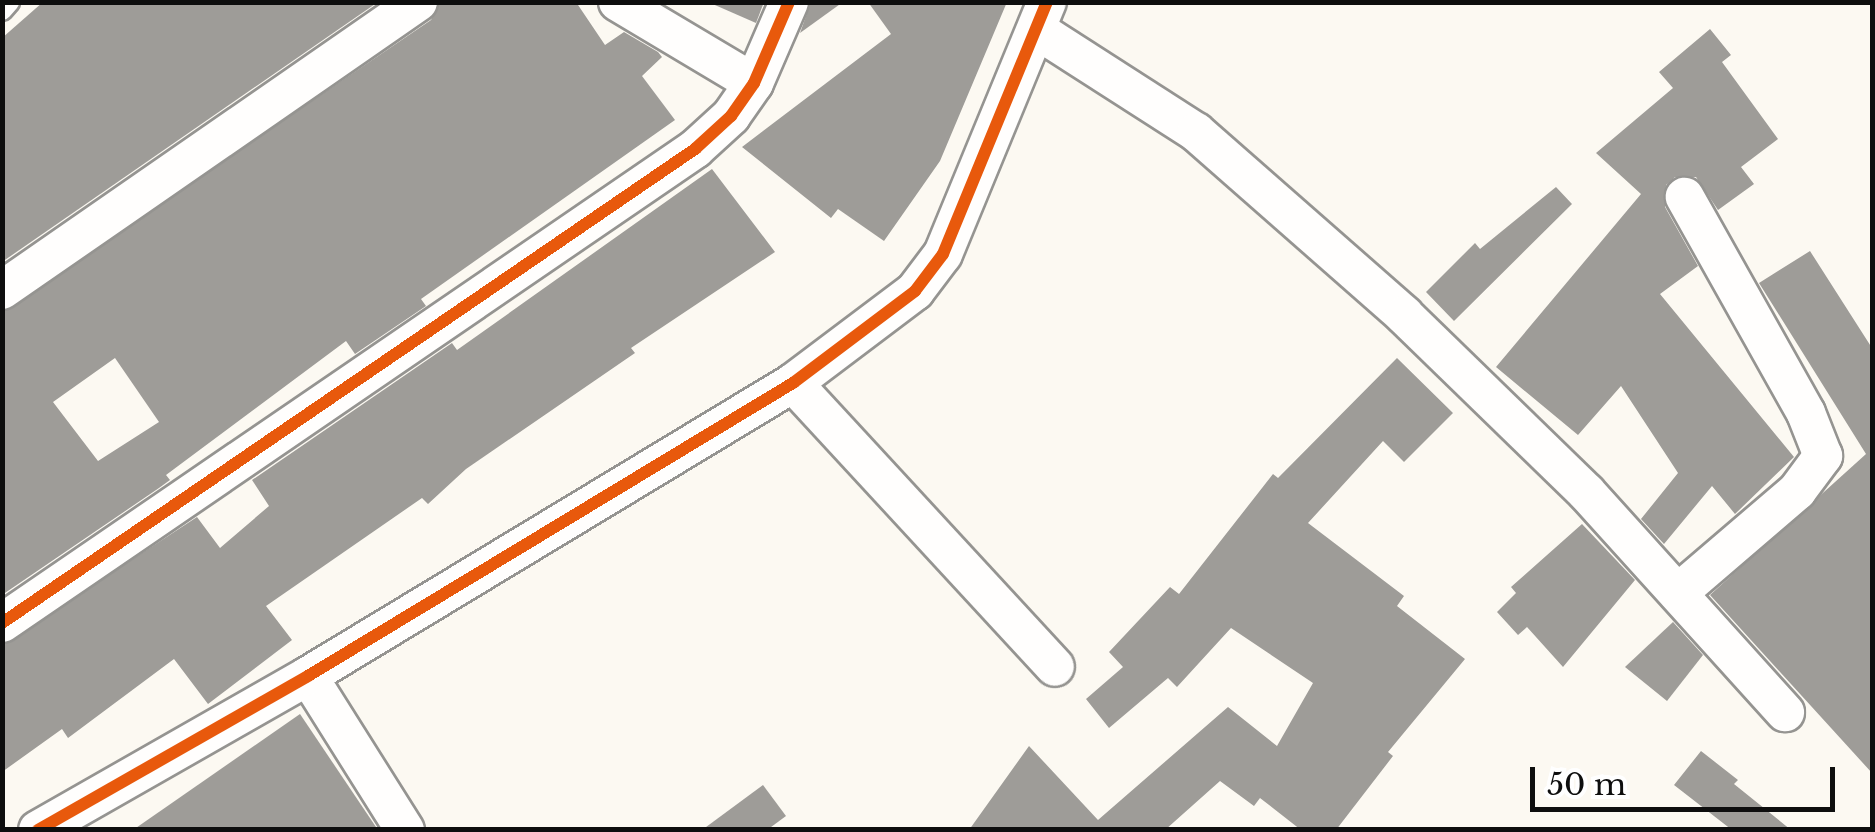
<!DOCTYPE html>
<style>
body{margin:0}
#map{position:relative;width:1875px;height:832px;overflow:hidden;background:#fcf9f2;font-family:"Libre Baskerville",serif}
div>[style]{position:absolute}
.building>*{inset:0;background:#9e9c98}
.roads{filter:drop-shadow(2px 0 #959491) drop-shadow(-2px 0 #959491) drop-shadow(0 2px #959491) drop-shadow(0 -2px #959491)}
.service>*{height:20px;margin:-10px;padding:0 10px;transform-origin:10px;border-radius:10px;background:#fffefd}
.minor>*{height:38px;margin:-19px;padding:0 19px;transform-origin:19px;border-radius:19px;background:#fffefd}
.cycleway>*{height:12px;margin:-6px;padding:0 6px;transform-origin:6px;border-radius:6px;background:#e8590c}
span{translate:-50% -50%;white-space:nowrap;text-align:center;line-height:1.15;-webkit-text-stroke:10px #fff;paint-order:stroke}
.frame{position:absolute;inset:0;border:5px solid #0e0e0e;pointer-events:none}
.scale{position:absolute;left:1530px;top:767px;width:305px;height:45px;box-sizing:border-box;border:5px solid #0e0e0e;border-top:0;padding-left:12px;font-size:30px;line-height:35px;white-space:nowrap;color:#0e0e0e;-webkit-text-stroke:8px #fff;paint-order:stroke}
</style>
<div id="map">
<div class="building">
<div style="clip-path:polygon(43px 2px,378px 2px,2px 262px,2px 38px)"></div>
<div style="clip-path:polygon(evenodd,440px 2px,576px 2px,605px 45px,624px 32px,658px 52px,662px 57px,642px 76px,675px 120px,421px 299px,426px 306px,355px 354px,346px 341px,166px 475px,170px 480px,159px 488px,2px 595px,2px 312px,431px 20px,440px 2px,115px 358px,159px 422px,98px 461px,53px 402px,115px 358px)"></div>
<div style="clip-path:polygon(708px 2px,764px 2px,756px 23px)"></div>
<div style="clip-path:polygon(811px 2px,843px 2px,800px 33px)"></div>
<div style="clip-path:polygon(868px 2px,1007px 2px,940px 161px,884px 241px,838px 209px,831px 218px,742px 147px,891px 34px)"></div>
<div style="clip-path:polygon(1710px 29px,1731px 55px,1722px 62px,1778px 139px,1741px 167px,1754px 184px,1718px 210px,1696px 177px,1675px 177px,1666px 185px,1665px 207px,1698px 266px,1660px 294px,1794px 457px,1735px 514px,1712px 486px,1664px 544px,1641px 519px,1678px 473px,1621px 386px,1578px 435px,1496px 367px,1641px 194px,1596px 153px,1673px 88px,1659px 72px)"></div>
<div style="clip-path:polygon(712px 169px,775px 252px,631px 348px,635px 353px,466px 469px,428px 504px,422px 498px,266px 606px,292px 640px,208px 704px,174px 659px,68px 738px,62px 729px,2px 772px,2px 645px,197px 517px,220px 548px,269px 506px,252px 480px,452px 343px,457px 350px)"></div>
<div style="clip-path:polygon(1556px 187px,1572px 204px,1454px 321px,1426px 292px,1475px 243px,1480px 249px)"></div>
<div style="clip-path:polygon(1810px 251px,1872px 348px,1872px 773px,1710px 595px,1866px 454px,1759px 283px)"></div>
<div style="clip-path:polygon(1397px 358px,1453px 413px,1404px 462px,1383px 441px,1308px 523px,1404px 596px,1397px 606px,1465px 659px,1388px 752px,1393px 756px,1336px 830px,1301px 830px,1260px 798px,1254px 806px,1220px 781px,1165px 830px,969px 830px,1029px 746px,1098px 820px,1228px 707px,1277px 746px,1313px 683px,1231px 628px,1177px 687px,1168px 678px,1109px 728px,1086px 699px,1123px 667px,1109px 652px,1170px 587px,1179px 594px,1273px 474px,1278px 478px)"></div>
<div style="clip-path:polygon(1582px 524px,1635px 580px,1563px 667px,1527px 627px,1518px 635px,1497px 612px,1516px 593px,1511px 587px)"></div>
<div style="clip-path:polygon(1673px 622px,1703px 655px,1667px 701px,1625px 667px)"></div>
<div style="clip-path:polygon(300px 714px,378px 830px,133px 830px)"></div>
<div style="clip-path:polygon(1701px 751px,1738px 780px,1734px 784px,1791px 830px,1732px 830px,1674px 785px)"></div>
<div style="clip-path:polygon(763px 785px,786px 816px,767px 830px,702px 830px)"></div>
</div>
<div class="roads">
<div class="service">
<div style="left:2px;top:10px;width:11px;rotate:-49deg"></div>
</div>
<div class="minor">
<div style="left:618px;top:2px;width:158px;rotate:30.8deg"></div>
<div style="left:1037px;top:30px;width:189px;rotate:32.7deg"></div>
<div style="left:1196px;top:132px;width:277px;rotate:41.3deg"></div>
<div style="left:1404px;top:315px;width:254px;rotate:44.2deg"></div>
<div style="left:1586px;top:492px;width:297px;rotate:47.9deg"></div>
<div style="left:2px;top:290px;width:506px;rotate:-34.7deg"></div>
<div style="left:793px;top:383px;width:386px;rotate:47.3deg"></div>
<div style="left:1678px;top:593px;width:157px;rotate:-40.6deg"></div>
<div style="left:1797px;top:491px;width:44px;rotate:-53.4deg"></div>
<div style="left:1823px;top:456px;width:46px;rotate:-111.6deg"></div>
<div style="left:1806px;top:413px;width:248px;rotate:-119.3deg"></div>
<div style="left:2px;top:623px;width:840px;rotate:-34.37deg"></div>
<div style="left:695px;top:149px;width:49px;rotate:-42.5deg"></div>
<div style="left:731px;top:116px;width:40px;rotate:-55.1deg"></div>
<div style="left:754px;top:83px;width:88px;rotate:-66.6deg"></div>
<div style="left:308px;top:676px;width:182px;rotate:57.8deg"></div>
<div style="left:38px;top:830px;width:311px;rotate:-29.7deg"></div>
<div style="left:308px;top:676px;width:567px;rotate:-31.14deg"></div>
<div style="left:793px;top:383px;width:153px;rotate:-37deg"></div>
<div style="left:915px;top:291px;width:46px;rotate:-52.9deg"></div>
<div style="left:943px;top:254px;width:273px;rotate:-67.6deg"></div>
</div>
</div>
<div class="cycleway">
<div style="left:2px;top:623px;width:840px;rotate:-34.37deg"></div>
<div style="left:695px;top:149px;width:49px;rotate:-42.5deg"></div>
<div style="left:731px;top:116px;width:40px;rotate:-55.1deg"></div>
<div style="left:754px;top:83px;width:88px;rotate:-66.6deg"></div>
<div style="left:38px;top:830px;width:311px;rotate:-29.7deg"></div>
<div style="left:308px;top:676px;width:567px;rotate:-31.14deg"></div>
<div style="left:793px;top:383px;width:153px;rotate:-37deg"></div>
<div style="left:915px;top:291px;width:46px;rotate:-52.9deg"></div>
<div style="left:943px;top:254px;width:273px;rotate:-67.6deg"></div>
</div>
<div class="frame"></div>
<div class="scale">50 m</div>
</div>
